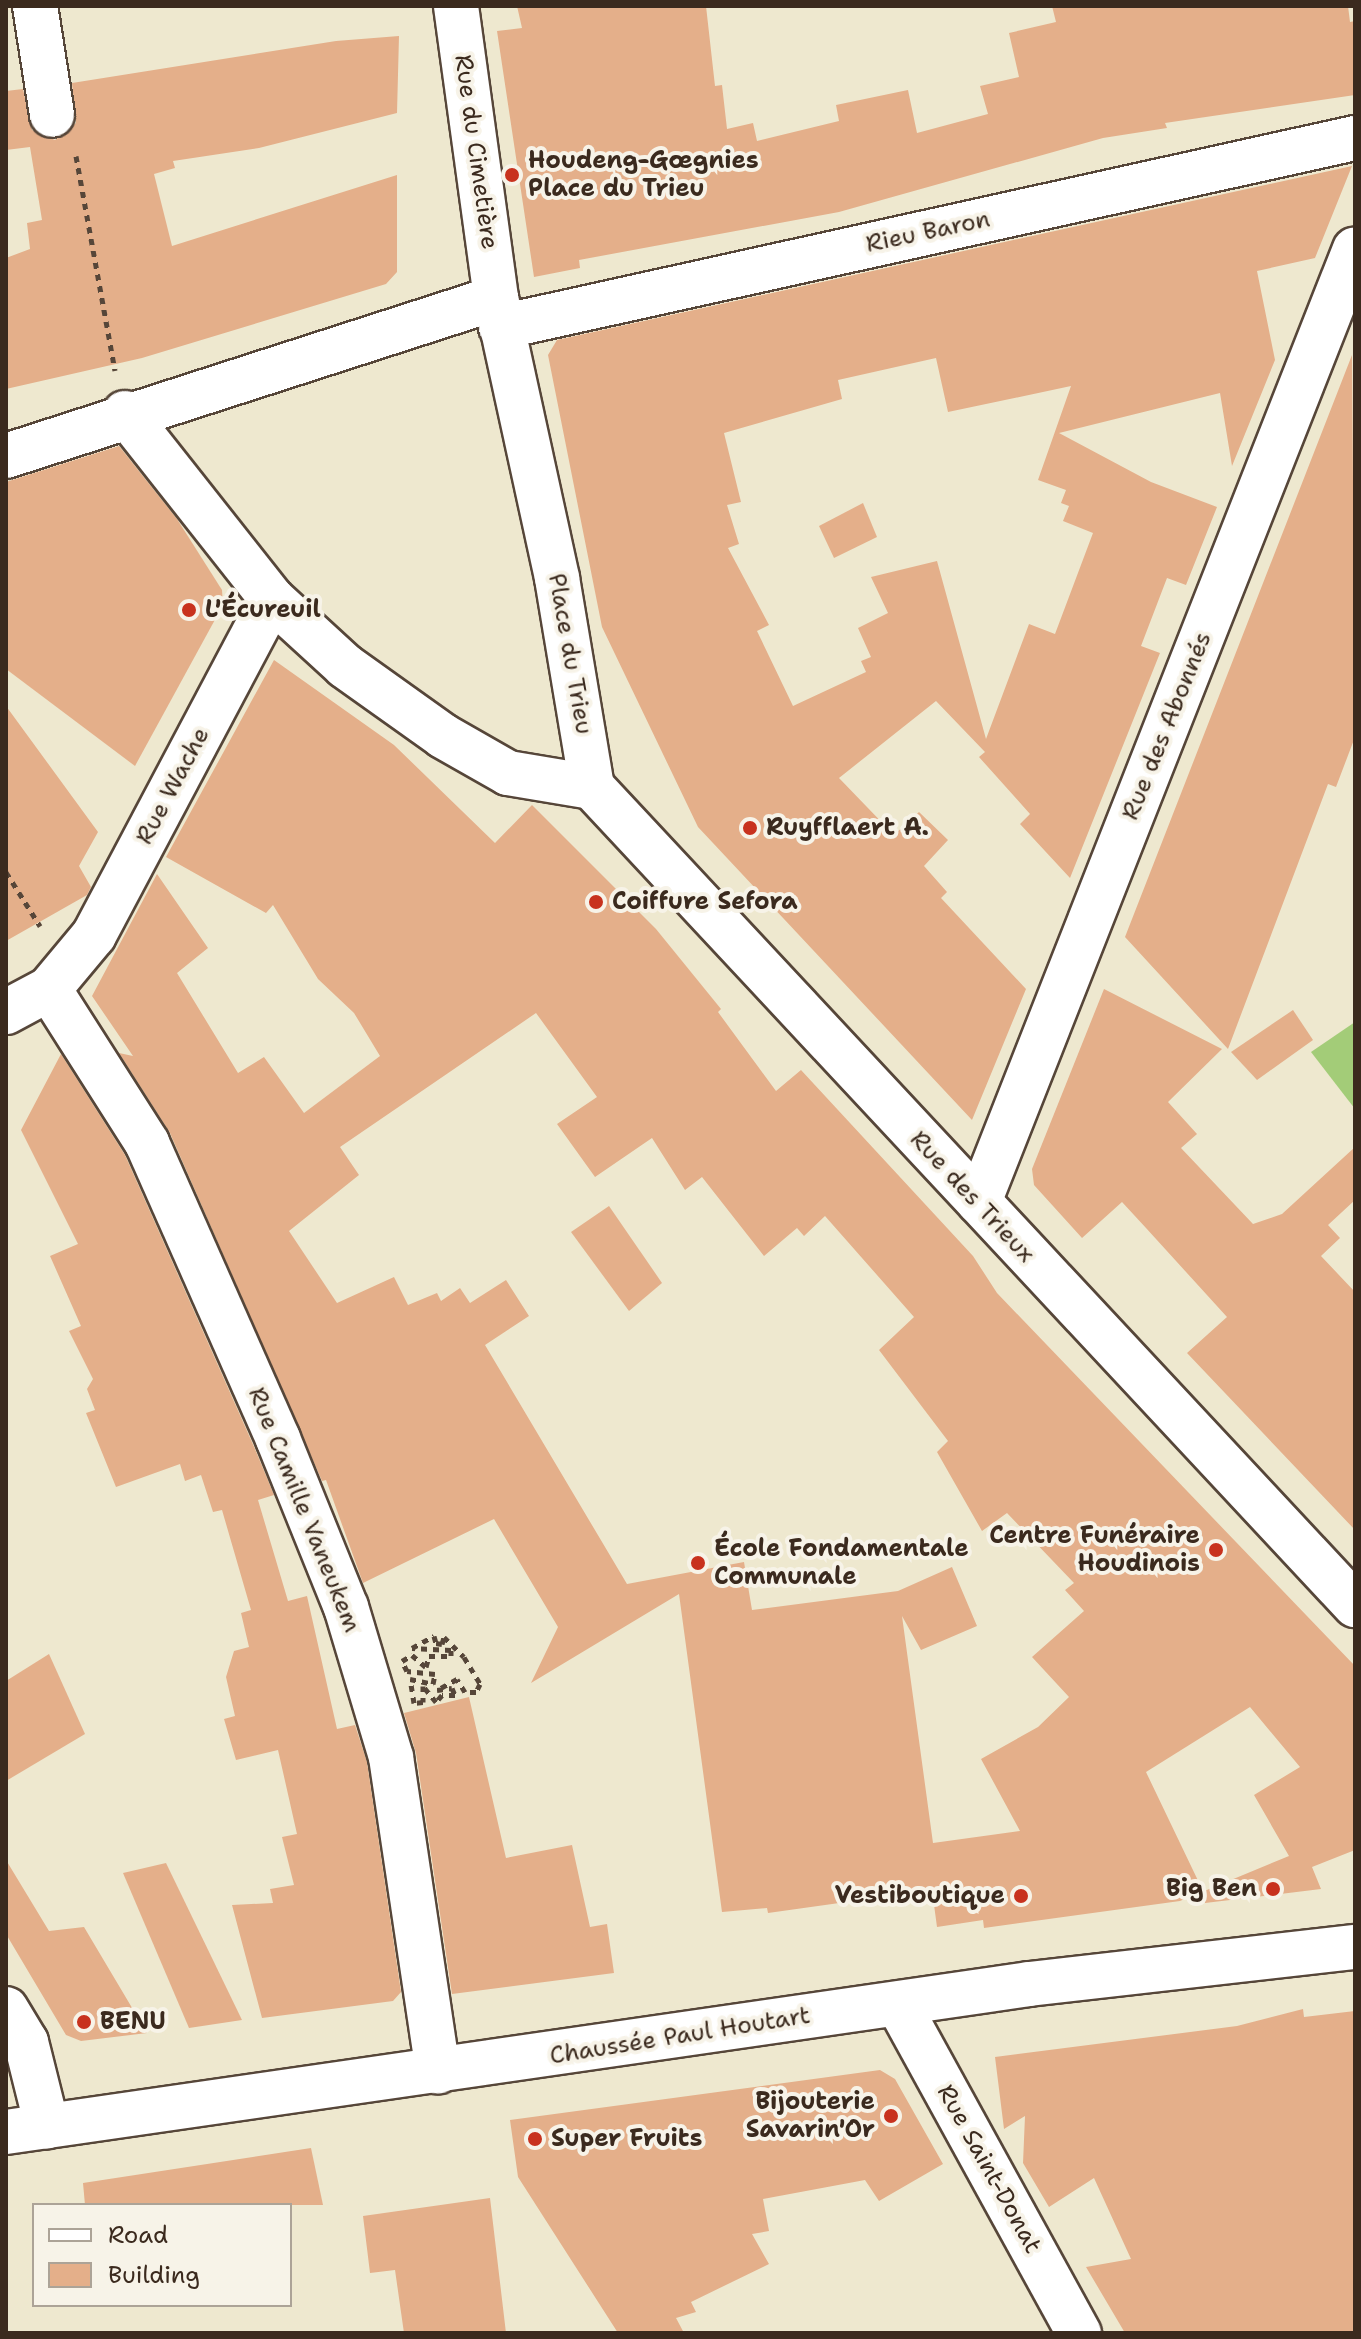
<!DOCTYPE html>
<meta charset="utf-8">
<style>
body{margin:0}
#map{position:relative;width:1361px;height:2339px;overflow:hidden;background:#eee8cf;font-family:"Shantell Sans",sans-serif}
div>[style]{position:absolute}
.green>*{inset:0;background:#a3cc78}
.building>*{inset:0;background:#e4af8a}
.path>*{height:5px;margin-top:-2.5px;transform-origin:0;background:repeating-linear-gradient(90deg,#564639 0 6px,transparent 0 12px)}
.roads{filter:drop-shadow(2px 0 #564639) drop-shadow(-2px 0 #564639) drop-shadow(0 2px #564639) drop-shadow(0 -2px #564639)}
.minor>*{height:44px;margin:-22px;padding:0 22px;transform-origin:22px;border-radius:22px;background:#fff}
.major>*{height:44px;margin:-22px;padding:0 22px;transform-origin:22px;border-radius:22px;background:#fff}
.dots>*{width:22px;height:22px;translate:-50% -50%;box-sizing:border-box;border:4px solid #f7f3e8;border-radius:50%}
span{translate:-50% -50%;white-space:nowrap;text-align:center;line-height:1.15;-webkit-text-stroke:8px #f7f3e8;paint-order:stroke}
.street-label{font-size:24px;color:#3b2a1e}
.poi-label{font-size:24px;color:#3b2a1e;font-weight:700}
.left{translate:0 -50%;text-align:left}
.right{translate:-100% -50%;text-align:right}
.frame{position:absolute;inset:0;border:8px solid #3b2a1e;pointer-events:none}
.legend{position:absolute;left:32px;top:2203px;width:260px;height:104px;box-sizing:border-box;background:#f7f3e8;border:2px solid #aca397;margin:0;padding:10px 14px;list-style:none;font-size:24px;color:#3b2a1e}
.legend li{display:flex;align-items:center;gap:16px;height:40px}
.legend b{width:40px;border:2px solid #aca397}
</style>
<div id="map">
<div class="green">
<div style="clip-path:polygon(1355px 1022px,1355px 1109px,1311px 1052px)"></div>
</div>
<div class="building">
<div style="clip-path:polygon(517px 6px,706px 6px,715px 86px,722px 85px,727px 129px,753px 123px,757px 141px,839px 121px,836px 105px,908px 90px,917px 133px,988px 114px,980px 86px,1019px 77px,1009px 33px,1056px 22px,1052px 6px,1348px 6px,1350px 22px,1355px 21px,1355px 95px,1165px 123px,1167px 128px,1103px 138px,839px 212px,579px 260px,580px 268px,534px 277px,497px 31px,522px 28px)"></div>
<div style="clip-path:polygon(399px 36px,397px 113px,259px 148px,173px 161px,175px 168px,154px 174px,172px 246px,397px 175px,397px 272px,386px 284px,142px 358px,6px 389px,6px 258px,30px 249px,27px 223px,42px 220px,30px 147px,6px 150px,6px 91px,23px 89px,32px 130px,55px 140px,76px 123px,72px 83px,336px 41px)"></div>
<div style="clip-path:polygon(evenodd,1352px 166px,1315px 258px,1257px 271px,1275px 360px,1232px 466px,1220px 393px,1059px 433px,1151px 482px,1217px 507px,1186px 585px,1167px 578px,1141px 646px,1160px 653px,1070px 878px,1020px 824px,1030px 814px,979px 757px,985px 752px,936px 701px,839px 778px,894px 835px,919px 812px,948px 840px,924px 866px,947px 892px,941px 898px,1026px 989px,972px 1120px,698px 827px,602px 627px,548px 355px,557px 340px,1352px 166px,936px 358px,948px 412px,1071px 386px,1038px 480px,1066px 490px,1061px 503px,1069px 506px,1063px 521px,1093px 533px,1055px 634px,1029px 624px,986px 739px,937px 561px,871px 577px,888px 613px,858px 628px,871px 657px,861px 661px,866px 672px,793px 706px,757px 631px,769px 625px,728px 548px,739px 544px,727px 505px,741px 502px,724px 433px,842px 399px,838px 380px,936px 358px)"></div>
<div style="clip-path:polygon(1352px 355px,1355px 737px,1336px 787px,1328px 784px,1228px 1049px,1125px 937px)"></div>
<div style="clip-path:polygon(119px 446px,177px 519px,222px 590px,223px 605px,135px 766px,6px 669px,6px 482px)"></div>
<div style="clip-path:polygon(863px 503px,877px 537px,834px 558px,819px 526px)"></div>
<div style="clip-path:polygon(evenodd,274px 660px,394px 745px,495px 843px,532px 805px,656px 929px,721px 1009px,718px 1012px,776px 1091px,801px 1070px,973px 1256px,997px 1293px,1355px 1666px,1355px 1850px,1312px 1867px,1321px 1889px,1205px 1903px,1202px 1892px,1289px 1856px,1254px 1795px,1300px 1767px,1250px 1707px,1146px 1772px,1203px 1891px,1180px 1901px,984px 1928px,983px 1920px,937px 1927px,932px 1890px,768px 1913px,767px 1908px,722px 1912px,679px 1594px,531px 1683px,558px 1627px,494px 1519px,363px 1583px,326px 1480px,322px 1481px,170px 1133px,119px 1053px,133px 1056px,92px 996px,157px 874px,208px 948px,177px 973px,238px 1073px,264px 1057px,304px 1113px,380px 1056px,354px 1013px,318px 979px,273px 905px,266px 913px,166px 857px,274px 660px,536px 1013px,597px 1097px,557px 1124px,595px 1177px,652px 1138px,685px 1190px,702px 1177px,764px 1256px,797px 1228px,804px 1236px,825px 1216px,914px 1317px,879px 1350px,948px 1441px,937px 1452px,982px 1531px,1007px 1513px,1074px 1583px,1065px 1590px,1084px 1611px,1032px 1657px,1069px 1697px,1038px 1727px,981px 1759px,1020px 1831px,933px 1843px,902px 1616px,921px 1650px,977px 1626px,952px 1567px,898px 1591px,752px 1610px,744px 1562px,627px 1584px,485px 1345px,529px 1316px,506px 1280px,470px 1303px,460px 1288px,441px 1301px,437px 1293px,408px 1305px,394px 1277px,337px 1303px,289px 1231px,359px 1175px,340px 1147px,536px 1013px)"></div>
<div style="clip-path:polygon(6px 706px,98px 832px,79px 866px,91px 887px,87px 895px,6px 941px)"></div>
<div style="clip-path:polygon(1104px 989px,1222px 1049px,1168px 1102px,1197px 1134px,1181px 1148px,1253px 1224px,1282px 1214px,1355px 1147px,1355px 1200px,1328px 1225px,1340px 1238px,1321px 1256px,1355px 1292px,1355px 1530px,1187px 1353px,1227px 1317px,1146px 1228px,1122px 1202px,1082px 1238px,1034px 1185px,1032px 1169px)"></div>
<div style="clip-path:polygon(1293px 1010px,1313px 1040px,1257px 1080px,1231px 1052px)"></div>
<div style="clip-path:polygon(61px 1054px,125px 1155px,255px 1449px,274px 1495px,258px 1500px,288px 1601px,307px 1596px,337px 1729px,355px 1725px,367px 1762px,401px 1992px,393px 2001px,262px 2018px,232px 1905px,273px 1903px,270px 1889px,294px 1885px,282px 1837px,297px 1834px,278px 1750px,236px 1760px,224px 1719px,235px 1716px,226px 1677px,234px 1651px,249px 1647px,241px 1613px,251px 1610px,222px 1510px,213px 1512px,201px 1475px,185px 1481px,180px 1464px,116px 1487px,86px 1413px,95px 1410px,87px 1389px,93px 1379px,69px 1331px,81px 1326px,50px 1256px,78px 1244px,21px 1130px)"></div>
<div style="clip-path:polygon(609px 1206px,662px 1283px,629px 1311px,571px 1232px)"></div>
<div style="clip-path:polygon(49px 1654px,85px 1734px,6px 1781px,6px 1681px)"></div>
<div style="clip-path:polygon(469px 1697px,506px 1858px,572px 1845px,590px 1927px,607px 1924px,614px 1973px,452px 1994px,416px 1753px,404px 1713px)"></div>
<div style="clip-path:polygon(6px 1860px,49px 1931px,84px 1927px,147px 2033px,81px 2041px,66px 2035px,6px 1934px)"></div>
<div style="clip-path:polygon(166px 1863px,242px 2020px,189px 2028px,123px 1873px)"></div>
<div style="clip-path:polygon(1303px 2009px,1304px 2017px,1355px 2011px,1355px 2333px,1125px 2333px,1086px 2267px,1131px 2259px,1094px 2178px,1049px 2207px,1023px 2163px,1025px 2116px,1004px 2129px,995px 2057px,1237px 2026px)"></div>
<div style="clip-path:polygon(880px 2070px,895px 2079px,943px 2164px,879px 2201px,865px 2180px,763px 2199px,769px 2231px,752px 2234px,769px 2264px,691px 2302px,696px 2312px,676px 2318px,684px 2333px,618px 2333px,518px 2177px,510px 2120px)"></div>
<div style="clip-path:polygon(311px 2148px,323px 2205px,85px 2205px,83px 2183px)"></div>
<div style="clip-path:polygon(490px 2198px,506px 2333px,404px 2333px,395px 2270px,370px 2273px,363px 2216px)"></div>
</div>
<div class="path">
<div style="left:76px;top:156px;width:218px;rotate:79.7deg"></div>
<div style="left:6px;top:872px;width:64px;rotate:57.8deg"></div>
<div style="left:434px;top:1636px;width:7px;rotate:74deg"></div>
<div style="left:436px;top:1643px;width:6px;rotate:9deg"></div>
<div style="left:442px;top:1644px;width:7px;rotate:-74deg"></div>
<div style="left:444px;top:1637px;width:28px;rotate:45deg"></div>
<div style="left:464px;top:1657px;width:31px;rotate:59deg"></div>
<div style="left:480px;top:1684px;width:9px;rotate:117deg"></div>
<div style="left:476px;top:1692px;width:11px;rotate:180deg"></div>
<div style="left:465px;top:1692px;width:15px;rotate:-122deg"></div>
<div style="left:457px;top:1679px;width:23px;rotate:151deg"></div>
<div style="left:437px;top:1690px;width:15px;rotate:-8deg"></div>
<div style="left:452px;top:1688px;width:8px;rotate:67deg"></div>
<div style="left:455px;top:1695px;width:13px;rotate:180deg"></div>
<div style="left:442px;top:1695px;width:9px;rotate:131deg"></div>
<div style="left:436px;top:1702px;width:21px;rotate:-129deg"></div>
<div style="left:423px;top:1686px;width:16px;rotate:90deg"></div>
<div style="left:423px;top:1702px;width:9px;rotate:174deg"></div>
<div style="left:414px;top:1703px;width:24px;rotate:-99deg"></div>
<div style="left:410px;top:1679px;width:24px;rotate:12deg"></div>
<div style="left:433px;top:1684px;width:10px;rotate:-79deg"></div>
<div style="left:435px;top:1674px;width:28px;rotate:-174deg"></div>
<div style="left:407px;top:1671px;width:11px;rotate:-117deg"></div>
<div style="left:402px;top:1661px;width:12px;rotate:-31deg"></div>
<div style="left:412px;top:1655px;width:18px;rotate:41deg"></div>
<div style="left:426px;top:1667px;width:11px;rotate:-75deg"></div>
<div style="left:429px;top:1656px;width:22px"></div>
<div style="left:451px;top:1656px;width:6px;rotate:-90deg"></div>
<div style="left:451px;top:1650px;width:39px;rotate:-177deg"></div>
<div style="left:412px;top:1648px;width:25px;rotate:-29deg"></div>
</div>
<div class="roads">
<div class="minor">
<div style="left:35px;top:6px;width:110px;rotate:81.1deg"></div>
<div style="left:456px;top:6px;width:295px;rotate:82.2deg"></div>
<div style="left:496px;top:298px;width:287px;rotate:77.7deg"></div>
<div style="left:557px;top:578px;width:212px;rotate:80.5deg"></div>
<div style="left:501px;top:327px;width:875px;rotate:-12.48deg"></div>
<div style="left:125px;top:413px;width:237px;rotate:51.7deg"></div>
<div style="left:272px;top:599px;width:99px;rotate:42.5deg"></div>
<div style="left:345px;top:666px;width:120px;rotate:35.5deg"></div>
<div style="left:443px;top:736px;width:75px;rotate:29.6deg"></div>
<div style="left:508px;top:773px;width:85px;rotate:9.5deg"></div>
<div style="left:6px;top:456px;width:515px;rotate:-17.87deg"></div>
<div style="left:592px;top:787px;width:1119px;rotate:46.99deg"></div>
<div style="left:49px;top:989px;width:183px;rotate:57.5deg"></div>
<div style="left:147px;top:1143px;width:324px;rotate:66.1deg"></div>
<div style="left:278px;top:1439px;width:181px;rotate:68deg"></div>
<div style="left:346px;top:1607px;width:157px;rotate:73.3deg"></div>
<div style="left:391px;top:1757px;width:318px;rotate:81.5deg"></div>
<div style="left:6px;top:1012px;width:49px;rotate:-28.1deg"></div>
<div style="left:49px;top:989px;width:70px;rotate:-50.2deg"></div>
<div style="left:94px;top:935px;width:380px;rotate:-62.1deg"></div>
<div style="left:979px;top:1202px;width:1024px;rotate:-68.47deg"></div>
<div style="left:898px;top:2004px;width:376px;rotate:61.2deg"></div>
<div style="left:6px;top:2009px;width:39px;rotate:59deg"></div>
<div style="left:26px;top:2042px;width:87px;rotate:76deg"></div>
</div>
<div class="major">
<div style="left:6px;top:2132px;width:1034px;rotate:-8.23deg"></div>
<div style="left:1029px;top:1984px;width:328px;rotate:-6.5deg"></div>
</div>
</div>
<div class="dots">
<div style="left:512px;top:175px;background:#c8321e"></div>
<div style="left:189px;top:610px;background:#c8321e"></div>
<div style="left:750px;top:828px;background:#c8321e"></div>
<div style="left:596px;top:902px;background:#c8321e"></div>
<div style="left:1216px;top:1550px;background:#c8321e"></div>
<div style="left:698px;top:1563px;background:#c8321e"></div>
<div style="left:1273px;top:1889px;background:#c8321e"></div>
<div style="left:1021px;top:1896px;background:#c8321e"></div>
<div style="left:84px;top:2022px;background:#c8321e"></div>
<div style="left:891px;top:2116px;background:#c8321e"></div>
<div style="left:535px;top:2139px;background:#c8321e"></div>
</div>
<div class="street-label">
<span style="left:476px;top:152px;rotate:82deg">Rue du Cimetière</span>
<span style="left:928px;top:232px;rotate:-12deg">Rieu Baron</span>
<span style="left:570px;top:654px;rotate:80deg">Place du Trieu</span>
<span style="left:1167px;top:726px;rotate:-68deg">Rue des Abonnés</span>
<span style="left:173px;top:786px;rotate:-62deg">Rue Wache</span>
<span style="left:972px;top:1197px;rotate:47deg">Rue des Trieux</span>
<span style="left:304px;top:1510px;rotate:68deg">Rue Camille Vaneukem</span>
<span style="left:680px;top:2036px;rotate:-9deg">Chaussée Paul Houtart</span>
<span style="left:989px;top:2169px;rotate:61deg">Rue Saint-Donat</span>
</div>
<div class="poi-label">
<span class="left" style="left:528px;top:175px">Houdeng-Gœgnies<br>Place du Trieu</span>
<span class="left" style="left:205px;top:610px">L'Écureuil</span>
<span class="left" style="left:766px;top:828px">Ruyfflaert A.</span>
<span class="left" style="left:612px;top:902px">Coiffure Sefora</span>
<span class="right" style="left:1200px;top:1550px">Centre Funéraire<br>Houdinois</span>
<span class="left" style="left:714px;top:1563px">École Fondamentale<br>Communale</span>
<span class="right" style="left:1257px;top:1889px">Big Ben</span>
<span class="right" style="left:1005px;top:1896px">Vestiboutique</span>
<span class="left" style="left:100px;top:2022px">BENU</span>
<span class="right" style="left:875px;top:2116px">Bijouterie<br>Savarin'Or</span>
<span class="left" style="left:551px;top:2139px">Super Fruits</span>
</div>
<div class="frame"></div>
<ul class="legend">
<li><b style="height:10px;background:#fff"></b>Road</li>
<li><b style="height:22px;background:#e4af8a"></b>Building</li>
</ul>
</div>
